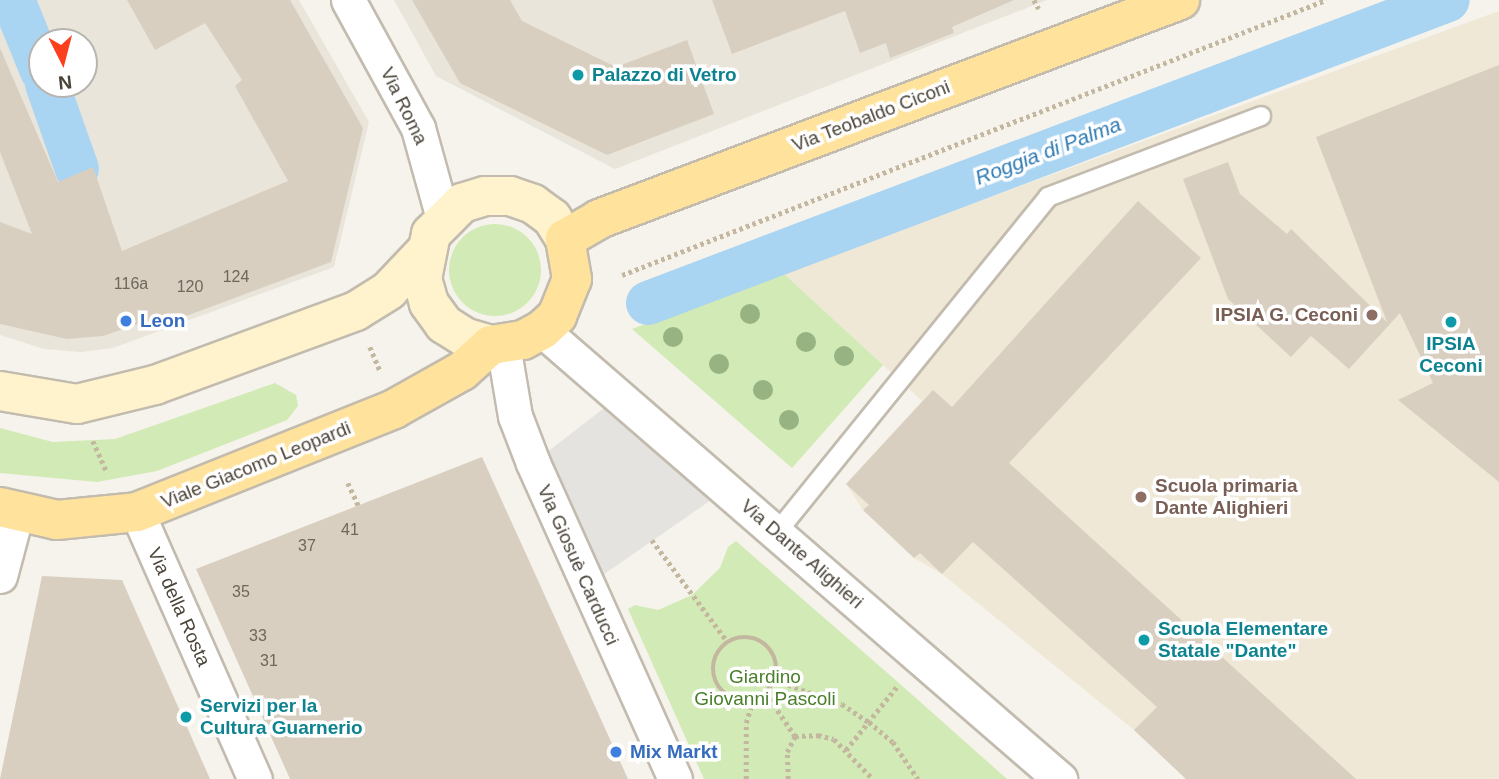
<!DOCTYPE html>
<meta charset="utf-8">
<style>
body{margin:0}
#map{position:relative;width:1499px;height:779px;overflow:hidden;background:#f6f3ec;font-family:Helvetica,sans-serif}
div>[style]{position:absolute}
.residential>*{inset:0;background:#eae5da}
.education>*{inset:0;background:#efe8d6}
.green>*{inset:0;background:#d2eab5}
.round{border-radius:50%}
.parking>*{inset:0;background:#e5e3e0}
.canal>*{height:44px;margin:-22px;padding:0 22px;transform-origin:22px;border-radius:22px;background:#a9d4f2}
.building>*{inset:0;background:#d8cfc1}
.path>*{height:4.5px;margin-top:-2.25px;transform-origin:0;background:repeating-linear-gradient(90deg,#c4b79f 0 3.5px,transparent 0 7px)}
.path>.ring{margin:-2.25px;padding:0;box-sizing:content-box;background:none;border:4.5px solid #c4b79f;border-radius:50%}
.roads{filter:drop-shadow(2px 0 #c2bbae) drop-shadow(-2px 0 #c2bbae) drop-shadow(0 2px #c2bbae) drop-shadow(0 -2px #c2bbae)}
.service>*{height:18px;margin:-9px;padding:0 9px;transform-origin:9px;border-radius:9px;background:#fff}
.minor>*{height:33px;margin:-16.5px;padding:0 16.5px;transform-origin:16.5px;border-radius:16.5px;background:#fff}
.secondary>*{height:38px;margin:-19px;padding:0 19px;transform-origin:19px;border-radius:19px;background:#fff3cd}
.primary>*{height:38px;margin:-19px;padding:0 19px;transform-origin:19px;border-radius:19px;background:#ffe39c}
.trees>*{width:20px;height:20px;margin:-10px;border-radius:50%;background:#97b381}
.dots>*{width:19px;height:19px;translate:-50% -50%;box-sizing:border-box;border:4px solid #fff;border-radius:50%}
span{translate:-50% -50%;white-space:nowrap;text-align:center;line-height:1.15;-webkit-text-stroke:7px #fff;paint-order:stroke}
.number-label{font-size:16px;color:#6e675b}
.number-label span{-webkit-text-stroke-width:0}
.culture-label{font-size:19px;color:#0d838f;font-weight:700}
.left{translate:0 -50%;text-align:left}
.street-label{font-size:19px;color:#4b4439}
.education-label{font-size:19px;color:#785e54;font-weight:700}
.right{translate:-100% -50%;text-align:right}
.shop-label{font-size:19px;color:#366cbe;font-weight:700}
.park-label{font-size:19px;color:#4a7f2a}
.water-label{font-size:21px;color:#2e7ab2;font-style:italic}
.north{position:absolute;left:28px;top:28px;width:70px;height:70px;box-sizing:border-box;background:#fff;border:2px solid #b7b4b0;border-radius:50%;rotate:174deg;font-size:19px;font-weight:700;line-height:28px;text-align:center;color:#4b4439}
.north::after{content:'';display:block;margin:auto;width:24px;height:32px;background:#fc3f1d;clip-path:polygon(50% 0,100% 100%,50% 72%,0 100%)}
</style>
<div id="map">
<div class="residential">
<div style="clip-path:polygon(evenodd,0 0,299px 0,369px 122px,334px 267px,113px 348px,81px 352px,44px 349px,0 335px,0 0,42px 42px,84px 42px,84px 84px,42px 84px,42px 42px)"></div>
<div style="clip-path:polygon(394px 0,1047px 0,615px 169px,436px 76px)"></div>
</div>
<div class="education">
<div style="clip-path:polygon(1499px 11px,1499px 779px,1186px 779px,1134px 730px,942px 574px,914px 558px,863px 510px,846px 484px,922px 401px,783px 273px)"></div>
</div>
<div class="green">
<div class="round" style="left:449px;top:224px;width:92px;height:92px"></div>
<div style="clip-path:polygon(783px 273px,883px 365px,792px 468px,632px 329px)"></div>
<div style="clip-path:polygon(275px 383px,296px 395px,298px 406px,287px 420px,157px 471px,97px 482px,0 473px,0 428px,53px 442px,115px 439px)"></div>
<div style="clip-path:polygon(736px 541px,899px 683px,1007px 779px,704px 779px,628px 609px,635px 605px,658px 610px,692px 595px,720px 568px,728px 547px)"></div>
</div>
<div class="parking">
<div style="clip-path:polygon(621px 395px,727px 489px,587px 586px,533px 463px)"></div>
</div>
<div class="canal">
<div style="left:13px;top:0;width:77px;rotate:67.8deg"></div>
<div style="left:47px;top:84px;width:90px;rotate:70.6deg"></div>
<div style="left:648px;top:303px;width:855px;rotate:-20.74deg"></div>
</div>
<div class="building">
<div style="clip-path:polygon(127px 0,290px 0,363px 128px,331px 262px,146px 331px,144px 322px,103px 336px,67px 339px,0 324px,0 222px,32px 234px,0 152px,0 48px,58px 182px,93px 167px,122px 251px,288px 181px,235px 86px,242px 80px,205px 23px,155px 50px)"></div>
<div style="clip-path:polygon(412px 0,510px 0,522px 21px,616px 67px,687px 40px,714px 114px,607px 155px,460px 83px)"></div>
<div style="clip-path:polygon(712px 0,1014px 0,952px 27px,954px 33px,890px 58px,886px 43px,860px 53px,845px 11px,732px 54px)"></div>
<div style="clip-path:polygon(1499px 65px,1499px 482px,1398px 400px,1433px 383px,1400px 313px,1349px 369px,1311px 336px,1291px 357px,1228px 299px,1183px 179px,1228px 162px,1240px 194px,1287px 234px,1291px 229px,1387px 322px,1316px 137px)"></div>
<div style="clip-path:polygon(1138px 201px,1201px 258px,1009px 463px,1356px 779px,1186px 779px,1134px 730px,1157px 707px,973px 542px,942px 574px,920px 553px,914px 558px,863px 510px,869px 505px,846px 484px,933px 390px,952px 407px)"></div>
<div style="clip-path:polygon(482px 457px,628px 779px,290px 779px,196px 569px)"></div>
<div style="clip-path:polygon(42px 576px,122px 580px,210px 779px,0 779px)"></div>
</div>
<div class="path">
<div style="left:1034px;top:0;width:10px;rotate:61deg"></div>
<div style="left:622px;top:275px;width:756px;rotate:-21.34deg"></div>
<div style="left:370px;top:347px;width:26px;rotate:67deg"></div>
<div style="left:93px;top:441px;width:35px;rotate:66deg"></div>
<div style="left:348px;top:483px;width:26px;rotate:65deg"></div>
<div style="left:652px;top:540px;width:126px;rotate:53.4deg"></div>
<div class="ring" style="left:713px;top:637px;width:59.5px;height:59.5px"></div>
<div style="left:775px;top:680px;width:71px;rotate:19.7deg"></div>
<div style="left:842px;top:704px;width:32px;rotate:34deg"></div>
<div style="left:869px;top:722px;width:31px;rotate:40deg"></div>
<div style="left:893px;top:742px;width:45px;rotate:56deg"></div>
<div style="left:766px;top:693px;width:52px;rotate:56deg"></div>
<div style="left:846px;top:750px;width:83px;rotate:-51.3deg"></div>
<div style="left:746px;top:779px;width:56px;rotate:-90deg"></div>
<div style="left:746px;top:723px;width:24px;rotate:-73deg"></div>
<div style="left:788px;top:779px;width:27px;rotate:-92deg"></div>
<div style="left:787px;top:752px;width:18px;rotate:-63deg"></div>
<div style="left:795px;top:736px;width:23px;rotate:-2deg"></div>
<div style="left:818px;top:735px;width:16px;rotate:14deg"></div>
<div style="left:834px;top:739px;width:56px;rotate:45.7deg"></div>
</div>
<div class="roads">
<div class="service">
<div style="left:777px;top:532px;width:431px;rotate:-51deg"></div>
<div style="left:1048px;top:197px;width:228px;rotate:-20.8deg"></div>
</div>
<div class="minor">
<div style="left:348px;top:0;width:146px;rotate:61.3deg"></div>
<div style="left:418px;top:128px;width:93px;rotate:74.5deg"></div>
<div style="left:542px;top:330px;width:686px;rotate:40.92deg"></div>
<div style="left:503px;top:345px;width:72px;rotate:80.4deg"></div>
<div style="left:515px;top:416px;width:50px;rotate:69deg"></div>
<div style="left:533px;top:463px;width:346px;rotate:65.8deg"></div>
<div style="left:137px;top:512px;width:292px;rotate:66.2deg"></div>
<div style="left:0;top:576px;width:66px;rotate:-75.1deg"></div>
</div>
<div class="secondary">
<div style="left:491px;top:345px;width:26px;rotate:-164deg"></div>
<div style="left:466px;top:338px;width:26px;rotate:-148deg"></div>
<div style="left:444px;top:324px;width:26px;rotate:-126deg"></div>
<div style="left:429px;top:303px;width:25px;rotate:-106deg"></div>
<div style="left:422px;top:279px;width:46px;rotate:-78.7deg"></div>
<div style="left:431px;top:234px;width:44px;rotate:-45deg"></div>
<div style="left:462px;top:203px;width:24px;rotate:-17deg"></div>
<div style="left:485px;top:196px;width:25px"></div>
<div style="left:510px;top:196px;width:24px;rotate:19deg"></div>
<div style="left:533px;top:204px;width:24px;rotate:36deg"></div>
<div style="left:552px;top:218px;width:25px;rotate:58deg"></div>
<div style="left:0;top:391px;width:78px;rotate:9.6deg"></div>
<div style="left:77px;top:404px;width:80px;rotate:-13.7deg"></div>
<div style="left:155px;top:385px;width:214px;rotate:-20.2deg"></div>
<div style="left:356px;top:311px;width:39px;rotate:-32deg"></div>
<div style="left:389px;top:290px;width:51px;rotate:-46.6deg"></div>
</div>
<div class="primary">
<div style="left:0;top:507px;width:58px;rotate:12.8deg"></div>
<div style="left:57px;top:520px;width:80px;rotate:-5.7deg"></div>
<div style="left:137px;top:512px;width:277px;rotate:-21.8deg"></div>
<div style="left:394px;top:409px;width:78px;rotate:-29.2deg"></div>
<div style="left:462px;top:371px;width:39px;rotate:-42deg"></div>
<div style="left:491px;top:345px;width:32px;rotate:-9deg"></div>
<div style="left:523px;top:340px;width:21px;rotate:-28deg"></div>
<div style="left:542px;top:330px;width:21px;rotate:-43deg"></div>
<div style="left:557px;top:316px;width:40px;rotate:-68deg"></div>
<div style="left:572px;top:279px;width:41px;rotate:-99.9deg"></div>
<div style="left:565px;top:239px;width:39px;rotate:-30deg"></div>
<div style="left:599px;top:219px;width:621px;rotate:-20.65deg"></div>
</div>
</div>
<div class="trees">
<div style="left:750px;top:314px"></div>
<div style="left:673px;top:337px"></div>
<div style="left:806px;top:342px"></div>
<div style="left:844px;top:356px"></div>
<div style="left:719px;top:364px"></div>
<div style="left:763px;top:390px"></div>
<div style="left:789px;top:420px"></div>
</div>
<div class="dots">
<div style="left:578px;top:75px;background:#0f9aa8"></div>
<div style="left:1372px;top:315px;background:#8d6e63"></div>
<div style="left:126px;top:321px;background:#3f7fe0"></div>
<div style="left:1451px;top:322px;background:#0f9aa8"></div>
<div style="left:1141px;top:497px;background:#8d6e63"></div>
<div style="left:1144px;top:640px;background:#0f9aa8"></div>
<div style="left:186px;top:717px;background:#0f9aa8"></div>
<div style="left:616px;top:752px;background:#3f7fe0"></div>
</div>
<div class="number-label">
<span style="left:236px;top:277px">124</span>
<span style="left:131px;top:284px">116a</span>
<span style="left:190px;top:287px">120</span>
<span style="left:350px;top:530px">41</span>
<span style="left:307px;top:546px">37</span>
<span style="left:241px;top:592px">35</span>
<span style="left:258px;top:636px">33</span>
<span style="left:269px;top:661px">31</span>
</div>
<div class="culture-label">
<span class="left" style="left:592px;top:75px">Palazzo di Vetro</span>
<span style="left:1451px;top:355px">IPSIA<br>Ceconi</span>
<span class="left" style="left:1158px;top:640px">Scuola Elementare<br>Statale "Dante"</span>
<span class="left" style="left:200px;top:717px">Servizi per la<br>Cultura Guarnerio</span>
</div>
<div class="street-label">
<span style="left:404px;top:106px;rotate:64deg">Via Roma</span>
<span style="left:871px;top:116px;rotate:-21deg">Via Teobaldo Ciconi</span>
<span style="left:256px;top:465px;rotate:-22deg">Viale Giacomo Leopardi</span>
<span style="left:802px;top:554px;rotate:41deg">Via Dante Alighieri</span>
<span style="left:578px;top:565px;rotate:66deg">Via Giosuè Carducci</span>
<span style="left:179px;top:607px;rotate:66deg">Via della Rosta</span>
</div>
<div class="education-label">
<span class="right" style="left:1358px;top:315px">IPSIA G. Ceconi</span>
<span class="left" style="left:1155px;top:497px">Scuola primaria<br>Dante Alighieri</span>
</div>
<div class="shop-label">
<span class="left" style="left:140px;top:321px">Leon</span>
<span class="left" style="left:630px;top:752px">Mix Markt</span>
</div>
<div class="park-label">
<span style="left:765px;top:688px">Giardino<br>Giovanni Pascoli</span>
</div>
<div class="water-label">
<span style="left:1048px;top:151px;rotate:-21deg">Roggia di Palma</span>
</div>
<div class="north">N</div>
</div>
